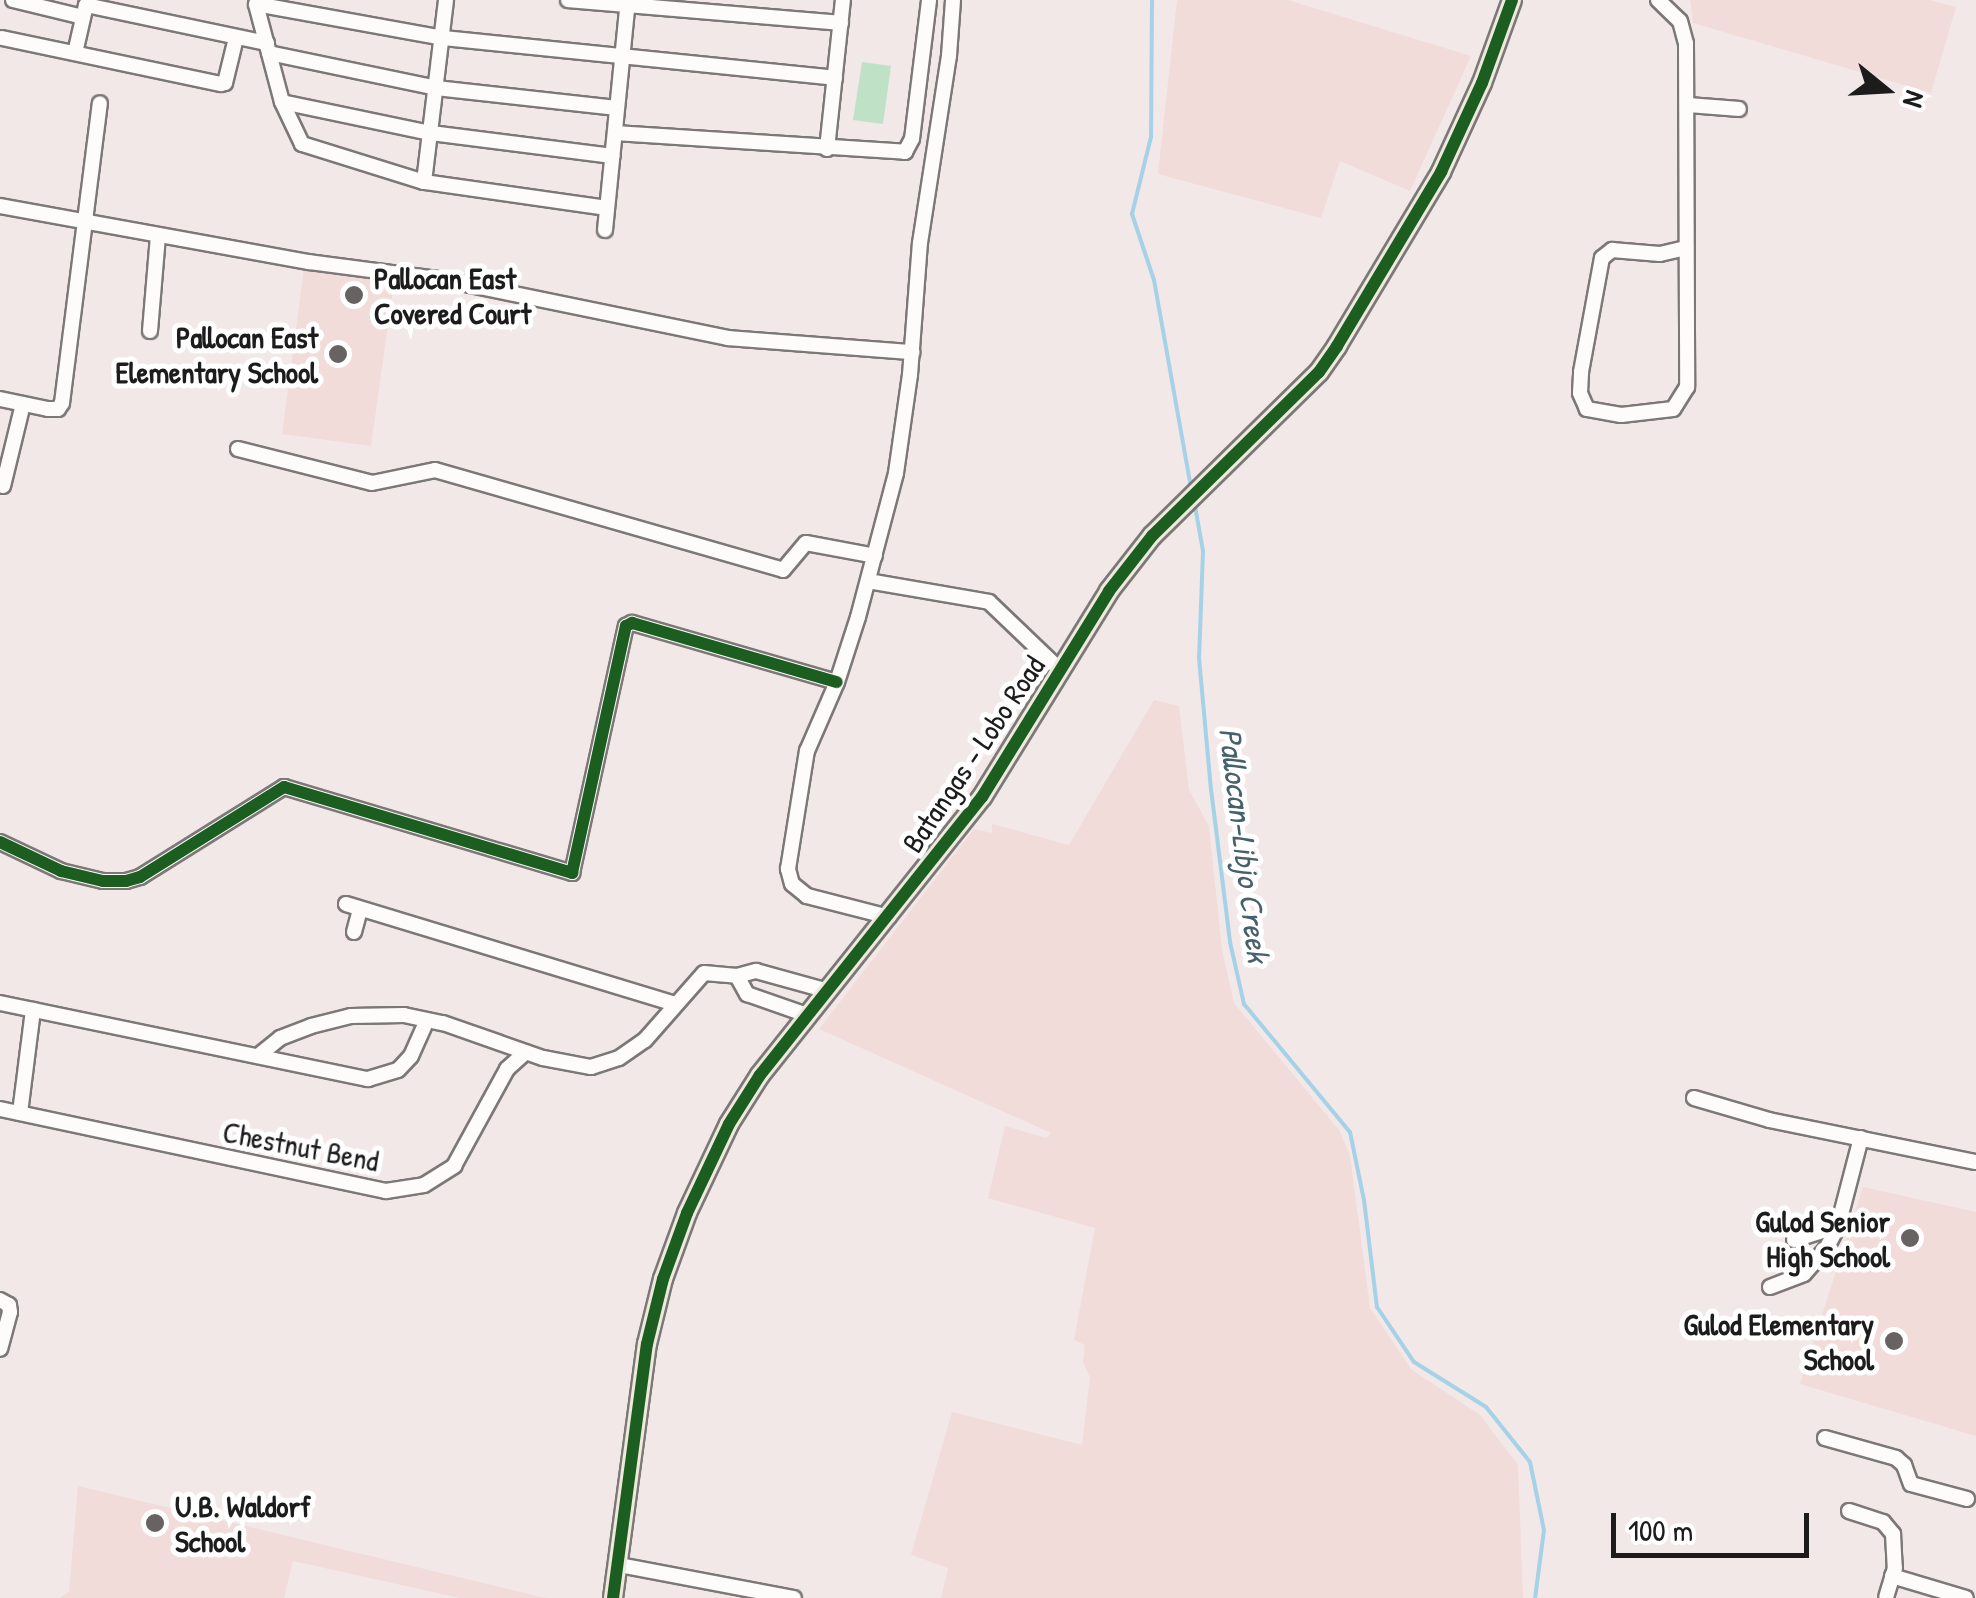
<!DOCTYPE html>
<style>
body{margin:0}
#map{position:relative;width:1976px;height:1598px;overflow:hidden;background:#f2e8e7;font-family:"Patrick Hand",sans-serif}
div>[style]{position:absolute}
.built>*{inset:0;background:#f1dcd9}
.green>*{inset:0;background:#bfe1c5}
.stream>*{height:4px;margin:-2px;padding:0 2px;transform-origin:2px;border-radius:2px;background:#a5d2e6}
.roads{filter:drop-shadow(2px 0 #7c7877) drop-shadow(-2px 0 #7c7877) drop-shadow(0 2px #7c7877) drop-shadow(0 -2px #7c7877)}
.minor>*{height:14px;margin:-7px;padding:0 7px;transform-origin:7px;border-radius:7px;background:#fdfcfb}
.major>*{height:18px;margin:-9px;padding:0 9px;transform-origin:9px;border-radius:9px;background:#eeeade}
.cycleway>*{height:12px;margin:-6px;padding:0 6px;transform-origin:6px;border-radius:6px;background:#1b5e20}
.dots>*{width:28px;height:28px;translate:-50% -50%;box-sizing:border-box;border:5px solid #fff;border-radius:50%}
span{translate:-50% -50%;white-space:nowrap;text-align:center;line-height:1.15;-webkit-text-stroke:10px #fff;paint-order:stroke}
.poi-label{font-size:30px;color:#1c1c1c;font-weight:700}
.left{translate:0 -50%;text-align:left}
.right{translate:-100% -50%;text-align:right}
.street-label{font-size:30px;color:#1c1c1c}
.water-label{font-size:32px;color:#46616c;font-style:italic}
.north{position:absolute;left:1836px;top:40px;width:100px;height:100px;-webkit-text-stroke:8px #fff;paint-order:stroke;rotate:108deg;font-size:28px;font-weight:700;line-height:40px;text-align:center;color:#1c1c1c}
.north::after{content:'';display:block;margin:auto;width:35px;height:45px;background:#1c1c1c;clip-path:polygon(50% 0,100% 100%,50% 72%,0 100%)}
.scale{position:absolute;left:1611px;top:1513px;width:198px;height:45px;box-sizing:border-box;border:5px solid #1c1c1c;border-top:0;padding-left:12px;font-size:30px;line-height:35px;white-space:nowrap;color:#1c1c1c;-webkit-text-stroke:8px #fff;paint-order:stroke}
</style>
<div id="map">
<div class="built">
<div style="clip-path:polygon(1177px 0,1288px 0,1471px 56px,1410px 191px,1340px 161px,1321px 218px,1158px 174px)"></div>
<div style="clip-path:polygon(1690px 0,1930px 0,1956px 7px,1931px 93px,1693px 23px)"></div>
<div style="clip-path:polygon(304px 268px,395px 275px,371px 446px,282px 434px)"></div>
<div style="clip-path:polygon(1154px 700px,1179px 706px,1189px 790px,1209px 826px,1222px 950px,1234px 1003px,1339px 1130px,1350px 1155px,1370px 1308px,1412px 1370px,1480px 1415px,1518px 1465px,1523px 1598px,941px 1598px,948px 1568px,911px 1555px,952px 1412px,1082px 1445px,1090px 1377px,1083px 1362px,1085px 1345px,1074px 1340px,1095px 1228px,988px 1198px,1005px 1126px,1046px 1138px,1051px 1133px,819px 1029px,974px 829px,992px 833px,992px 824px,1069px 845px)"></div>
<div style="clip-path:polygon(1863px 1187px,1976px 1212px,1976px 1436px,1800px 1384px)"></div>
<div style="clip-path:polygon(78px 1486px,546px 1598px,460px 1598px,293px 1561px,284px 1598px,59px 1598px,69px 1592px)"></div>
</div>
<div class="green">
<div style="clip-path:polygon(862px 62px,891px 66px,883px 124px,853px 120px)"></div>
</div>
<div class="stream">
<div style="left:1152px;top:0;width:137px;rotate:90.4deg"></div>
<div style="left:1151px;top:137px;width:79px;rotate:103.9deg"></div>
<div style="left:1132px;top:214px;width:70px;rotate:71.6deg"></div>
<div style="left:1154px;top:280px;width:210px;rotate:79.9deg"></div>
<div style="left:1195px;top:506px;width:46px;rotate:79.9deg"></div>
<div style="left:1203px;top:551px;width:107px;rotate:92.1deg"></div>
<div style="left:1199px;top:658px;width:132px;rotate:84.8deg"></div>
<div style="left:1211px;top:789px;width:154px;rotate:82.9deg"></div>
<div style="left:1230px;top:942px;width:64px;rotate:77.3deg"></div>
<div style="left:1244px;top:1004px;width:166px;rotate:50.4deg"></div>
<div style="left:1350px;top:1132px;width:69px;rotate:78.4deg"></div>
<div style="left:1364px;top:1200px;width:108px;rotate:83.1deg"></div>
<div style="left:1377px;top:1307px;width:66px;rotate:56.1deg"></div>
<div style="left:1414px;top:1362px;width:85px;rotate:32deg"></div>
<div style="left:1486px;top:1407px;width:70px;rotate:51.3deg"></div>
<div style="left:1530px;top:1462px;width:69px;rotate:78.4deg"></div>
<div style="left:1544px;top:1530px;width:69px;rotate:97.5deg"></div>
</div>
<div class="roads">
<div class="minor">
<div style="left:13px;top:0;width:72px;rotate:13.7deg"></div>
<div style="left:568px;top:0;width:274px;rotate:4.8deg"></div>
<div style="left:1658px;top:0;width:30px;rotate:44deg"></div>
<div style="left:1680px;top:21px;width:23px;rotate:75deg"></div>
<div style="left:1686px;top:43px;width:344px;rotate:89.8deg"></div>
<div style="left:1687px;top:387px;width:26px;rotate:122deg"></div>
<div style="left:1673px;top:409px;width:52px;rotate:173.4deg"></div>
<div style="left:1621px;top:415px;width:35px;rotate:-170deg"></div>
<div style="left:1587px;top:409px;width:17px;rotate:-114deg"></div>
<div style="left:1580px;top:393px;width:21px;rotate:-87deg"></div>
<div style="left:1581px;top:372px;width:116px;rotate:-79.6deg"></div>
<div style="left:1602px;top:258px;width:13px;rotate:-39deg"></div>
<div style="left:1612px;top:250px;width:48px;rotate:4.8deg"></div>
<div style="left:1660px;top:254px;width:27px;rotate:-13deg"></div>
<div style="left:2px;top:38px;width:224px;rotate:11.9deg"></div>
<div style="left:221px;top:84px;width:4px;rotate:-14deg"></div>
<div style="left:225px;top:83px;width:46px;rotate:-76.3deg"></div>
<div style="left:75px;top:53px;width:49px;rotate:-77.1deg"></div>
<div style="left:86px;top:5px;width:185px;rotate:11.9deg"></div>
<div style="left:269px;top:53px;width:171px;rotate:11.8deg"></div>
<div style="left:436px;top:88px;width:182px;rotate:6.3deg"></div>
<div style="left:282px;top:102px;width:152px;rotate:11.8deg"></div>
<div style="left:431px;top:133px;width:183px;rotate:7.2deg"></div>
<div style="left:1689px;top:105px;width:50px;rotate:4.6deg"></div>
<div style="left:615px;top:133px;width:291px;rotate:3.7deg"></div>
<div style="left:905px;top:152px;width:15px;rotate:-62deg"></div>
<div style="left:912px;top:139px;width:140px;rotate:-83deg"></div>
<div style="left:827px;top:149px;width:150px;rotate:-83.9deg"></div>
<div style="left:424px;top:182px;width:183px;rotate:-83.1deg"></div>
<div style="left:0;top:206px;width:314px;rotate:10.3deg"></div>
<div style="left:309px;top:262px;width:138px;rotate:7.5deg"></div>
<div style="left:446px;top:280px;width:288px;rotate:11.6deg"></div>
<div style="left:728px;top:338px;width:185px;rotate:4.4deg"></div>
<div style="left:607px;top:208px;width:185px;rotate:-171.9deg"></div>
<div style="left:424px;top:182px;width:128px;rotate:-162.7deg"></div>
<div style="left:302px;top:144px;width:47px;rotate:-115.5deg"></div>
<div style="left:282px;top:102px;width:101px;rotate:-104.9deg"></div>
<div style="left:256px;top:4px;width:190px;rotate:10.3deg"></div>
<div style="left:443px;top:38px;width:394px;rotate:5.8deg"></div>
<div style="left:605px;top:230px;width:230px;rotate:-84.3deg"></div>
<div style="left:150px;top:331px;width:96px;rotate:-85.2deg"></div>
<div style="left:0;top:399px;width:49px;rotate:11.8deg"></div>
<div style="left:48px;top:409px;width:10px"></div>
<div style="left:58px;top:409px;width:7px;rotate:-56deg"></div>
<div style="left:62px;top:403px;width:302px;rotate:-82.8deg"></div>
<div style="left:238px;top:449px;width:138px;rotate:14.2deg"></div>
<div style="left:372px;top:483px;width:64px;rotate:-11.7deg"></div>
<div style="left:435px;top:470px;width:362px;rotate:16deg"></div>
<div style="left:783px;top:570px;width:35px;rotate:-50deg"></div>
<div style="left:806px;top:543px;width:70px;rotate:10.7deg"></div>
<div style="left:3px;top:486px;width:84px;rotate:-76.3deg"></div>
<div style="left:868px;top:581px;width:123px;rotate:9.8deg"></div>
<div style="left:989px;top:602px;width:97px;rotate:43.7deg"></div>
<div style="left:0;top:842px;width:68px;rotate:25.4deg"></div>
<div style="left:61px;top:871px;width:43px;rotate:13.4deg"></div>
<div style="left:103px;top:881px;width:23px"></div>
<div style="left:126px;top:881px;width:15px;rotate:-16deg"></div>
<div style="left:140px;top:877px;width:170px;rotate:-32deg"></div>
<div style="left:284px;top:787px;width:301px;rotate:16.6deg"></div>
<div style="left:572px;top:873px;width:253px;rotate:-77.7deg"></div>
<div style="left:626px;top:626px;width:7px;rotate:-27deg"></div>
<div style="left:632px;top:623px;width:213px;rotate:16.1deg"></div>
<div style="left:346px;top:904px;width:344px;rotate:16.9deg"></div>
<div style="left:889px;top:917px;width:85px;rotate:-165.6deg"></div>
<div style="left:807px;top:896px;width:19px;rotate:-141deg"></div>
<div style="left:792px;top:884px;width:16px;rotate:-105deg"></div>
<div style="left:788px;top:869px;width:120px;rotate:-80.9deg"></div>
<div style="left:807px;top:751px;width:75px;rotate:-66.5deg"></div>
<div style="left:837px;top:682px;width:68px;rotate:-72.1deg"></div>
<div style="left:858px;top:617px;width:149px;rotate:-75.2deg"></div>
<div style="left:896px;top:473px;width:99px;rotate:-81.9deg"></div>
<div style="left:910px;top:375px;width:132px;rotate:-85.7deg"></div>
<div style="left:920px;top:243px;width:189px;rotate:-81.2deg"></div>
<div style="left:949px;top:56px;width:56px;rotate:-85.9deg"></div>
<div style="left:354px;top:932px;width:24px;rotate:-75deg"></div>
<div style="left:737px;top:976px;width:21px;rotate:61deg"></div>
<div style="left:747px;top:994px;width:64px;rotate:19.3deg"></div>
<div style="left:0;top:1003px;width:376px;rotate:11.7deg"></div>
<div style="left:368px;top:1079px;width:31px;rotate:-17deg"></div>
<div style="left:398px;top:1070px;width:19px;rotate:-47deg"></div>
<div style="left:411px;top:1056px;width:39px;rotate:-66deg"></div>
<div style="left:258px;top:1056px;width:28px;rotate:-39deg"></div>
<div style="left:280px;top:1038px;width:33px;rotate:-21deg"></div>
<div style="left:311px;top:1026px;width:41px;rotate:-14deg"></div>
<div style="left:351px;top:1016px;width:53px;rotate:-1.1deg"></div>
<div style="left:404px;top:1015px;width:40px;rotate:12deg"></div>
<div style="left:443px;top:1023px;width:106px;rotate:19.3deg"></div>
<div style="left:543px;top:1058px;width:49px;rotate:10.6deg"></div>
<div style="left:591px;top:1067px;width:29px;rotate:-18deg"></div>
<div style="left:619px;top:1058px;width:32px;rotate:-35deg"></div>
<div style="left:645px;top:1040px;width:89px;rotate:-48.6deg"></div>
<div style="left:704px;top:973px;width:33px;rotate:5deg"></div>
<div style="left:737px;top:976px;width:20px;rotate:-15deg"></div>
<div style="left:756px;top:971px;width:75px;rotate:15.5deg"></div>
<div style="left:1694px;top:1098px;width:78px;rotate:16.3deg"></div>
<div style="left:1769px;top:1120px;width:211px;rotate:11.5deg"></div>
<div style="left:0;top:1109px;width:395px;rotate:12deg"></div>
<div style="left:386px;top:1191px;width:38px;rotate:-9deg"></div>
<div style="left:424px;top:1185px;width:36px;rotate:-32deg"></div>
<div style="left:454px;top:1166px;width:111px;rotate:-61.3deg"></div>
<div style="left:507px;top:1069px;width:25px;rotate:-42deg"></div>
<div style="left:20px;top:1113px;width:104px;rotate:-82.8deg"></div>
<div style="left:1794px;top:1240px;width:46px;rotate:-17.7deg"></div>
<div style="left:1838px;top:1226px;width:91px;rotate:-75.4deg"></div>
<div style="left:1770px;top:1287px;width:36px;rotate:-21deg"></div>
<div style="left:1804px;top:1274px;width:33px;rotate:-49deg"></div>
<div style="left:1826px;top:1249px;width:26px;rotate:-62deg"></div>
<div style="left:0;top:1300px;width:10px;rotate:29deg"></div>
<div style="left:9px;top:1305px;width:7px;rotate:82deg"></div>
<div style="left:10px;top:1312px;width:38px;rotate:105deg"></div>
<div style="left:1825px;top:1438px;width:74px;rotate:15.7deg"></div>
<div style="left:1896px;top:1458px;width:11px;rotate:41deg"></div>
<div style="left:1904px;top:1465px;width:20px;rotate:70deg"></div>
<div style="left:1911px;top:1484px;width:58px;rotate:15deg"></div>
<div style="left:1849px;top:1511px;width:36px;rotate:18deg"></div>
<div style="left:1883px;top:1522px;width:16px;rotate:50deg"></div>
<div style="left:1893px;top:1534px;width:34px;rotate:87deg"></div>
<div style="left:1895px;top:1568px;width:30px;rotate:107deg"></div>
<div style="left:619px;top:1565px;width:178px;rotate:10.7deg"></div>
<div style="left:1892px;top:1576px;width:77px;rotate:16.6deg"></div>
</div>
<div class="major">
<div style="left:613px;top:1598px;width:256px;rotate:-82.4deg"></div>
<div style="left:647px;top:1344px;width:67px;rotate:-76.2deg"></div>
<div style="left:663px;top:1279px;width:70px;rotate:-70deg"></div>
<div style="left:687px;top:1213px;width:98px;rotate:-64.7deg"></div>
<div style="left:729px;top:1124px;width:58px;rotate:-57.7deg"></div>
<div style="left:760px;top:1075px;width:356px;rotate:-51.4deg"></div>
<div style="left:982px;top:797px;width:242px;rotate:-58.3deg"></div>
<div style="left:1109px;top:591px;width:70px;rotate:-52deg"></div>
<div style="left:1152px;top:536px;width:234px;rotate:-44.5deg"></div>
<div style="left:1319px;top:372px;width:32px;rotate:-55deg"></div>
<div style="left:1337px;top:346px;width:203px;rotate:-59.1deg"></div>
<div style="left:1441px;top:172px;width:98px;rotate:-65.3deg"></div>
<div style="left:1482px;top:83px;width:88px;rotate:-70.1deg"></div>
</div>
</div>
<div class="cycleway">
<div style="left:0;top:842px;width:68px;rotate:25.4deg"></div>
<div style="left:61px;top:871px;width:43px;rotate:13.4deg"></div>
<div style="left:103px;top:881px;width:23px"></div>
<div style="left:126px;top:881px;width:15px;rotate:-16deg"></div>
<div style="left:140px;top:877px;width:170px;rotate:-32deg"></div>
<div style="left:284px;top:787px;width:301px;rotate:16.6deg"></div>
<div style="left:572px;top:873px;width:253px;rotate:-77.7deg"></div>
<div style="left:626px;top:626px;width:7px;rotate:-27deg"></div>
<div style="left:632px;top:623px;width:213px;rotate:16.1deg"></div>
<div style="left:613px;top:1598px;width:256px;rotate:-82.4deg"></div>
<div style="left:647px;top:1344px;width:67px;rotate:-76.2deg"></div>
<div style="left:663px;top:1279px;width:70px;rotate:-70deg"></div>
<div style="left:687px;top:1213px;width:98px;rotate:-64.7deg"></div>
<div style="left:729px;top:1124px;width:58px;rotate:-57.7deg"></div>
<div style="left:760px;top:1075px;width:356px;rotate:-51.4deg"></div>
<div style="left:982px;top:797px;width:242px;rotate:-58.3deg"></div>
<div style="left:1109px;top:591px;width:70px;rotate:-52deg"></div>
<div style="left:1152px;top:536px;width:234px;rotate:-44.5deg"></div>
<div style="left:1319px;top:372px;width:32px;rotate:-55deg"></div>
<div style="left:1337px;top:346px;width:203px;rotate:-59.1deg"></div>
<div style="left:1441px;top:172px;width:98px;rotate:-65.3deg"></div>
<div style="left:1482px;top:83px;width:88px;rotate:-70.1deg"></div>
</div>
<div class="dots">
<div style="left:354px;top:295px;background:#676363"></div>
<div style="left:338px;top:354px;background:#676363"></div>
<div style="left:1910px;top:1238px;background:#676363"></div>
<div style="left:1894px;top:1341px;background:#676363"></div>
<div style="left:155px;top:1523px;background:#676363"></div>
</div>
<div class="poi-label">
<span class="left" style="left:374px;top:295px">Pallocan East<br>Covered Court</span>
<span class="right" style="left:318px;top:354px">Pallocan East<br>Elementary School</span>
<span class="right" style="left:1890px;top:1238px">Gulod Senior<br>High School</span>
<span class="right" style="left:1874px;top:1341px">Gulod Elementary<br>School</span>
<span class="left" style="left:175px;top:1523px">U.B. Waldorf<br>School</span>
</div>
<div class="street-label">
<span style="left:973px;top:754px;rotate:-56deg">Batangas - Lobo Road</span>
<span style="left:301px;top:1146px;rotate:11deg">Chestnut Bend</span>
</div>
<div class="water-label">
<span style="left:1244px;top:845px;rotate:83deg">Pallocan-Libjo Creek</span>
</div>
<div class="north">N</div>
<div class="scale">100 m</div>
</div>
